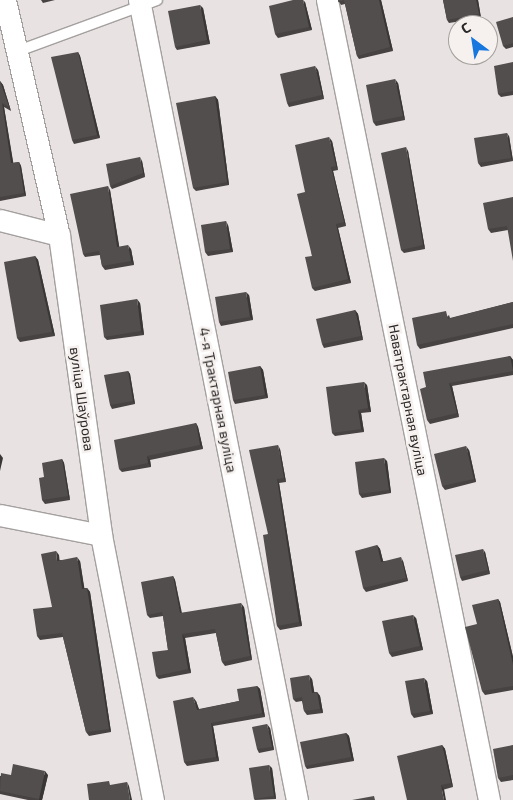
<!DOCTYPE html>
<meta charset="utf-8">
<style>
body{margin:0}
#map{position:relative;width:513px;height:800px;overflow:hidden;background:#e8e3e2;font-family:"Exo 2",sans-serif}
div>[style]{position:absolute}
.roads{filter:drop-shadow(1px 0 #a4a09f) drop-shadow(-1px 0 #a4a09f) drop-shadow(0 1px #a4a09f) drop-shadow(0 -1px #a4a09f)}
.service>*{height:10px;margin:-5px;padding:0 5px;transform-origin:5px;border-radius:5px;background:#fff}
.minor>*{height:21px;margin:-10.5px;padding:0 10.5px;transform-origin:10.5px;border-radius:10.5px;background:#fff}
.wall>*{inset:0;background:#474342}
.shaded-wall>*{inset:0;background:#393736}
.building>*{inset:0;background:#524e4d}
span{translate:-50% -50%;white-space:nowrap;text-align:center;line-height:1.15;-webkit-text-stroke:5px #f6f1ef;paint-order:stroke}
.street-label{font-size:14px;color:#2a2828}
.north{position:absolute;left:448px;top:15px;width:50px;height:50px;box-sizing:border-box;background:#f6f1ef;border:1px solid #a4a19f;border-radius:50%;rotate:329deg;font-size:14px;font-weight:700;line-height:20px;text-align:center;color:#2a2828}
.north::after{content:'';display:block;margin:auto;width:18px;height:22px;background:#1777df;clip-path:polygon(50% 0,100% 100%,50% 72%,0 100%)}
</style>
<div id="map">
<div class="roads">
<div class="service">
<div style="left:18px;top:51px;width:148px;rotate:-20.1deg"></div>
</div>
<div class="minor">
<div style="left:5px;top:0;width:241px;rotate:77.1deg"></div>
<div style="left:59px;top:235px;width:303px;rotate:82deg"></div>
<div style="left:101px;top:535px;width:270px;rotate:78.9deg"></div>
<div style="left:139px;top:0;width:815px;rotate:78.83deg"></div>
<div style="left:327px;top:0;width:816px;rotate:78.55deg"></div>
<div style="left:0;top:220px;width:61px;rotate:14.3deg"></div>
<div style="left:0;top:515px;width:103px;rotate:11.2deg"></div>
</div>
</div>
<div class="wall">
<div style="clip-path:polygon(41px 0,55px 0,43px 3px)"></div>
<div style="clip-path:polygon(338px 0,381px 0,393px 51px,359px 59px,357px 56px,345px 4px,341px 5px)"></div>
<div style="clip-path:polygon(443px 0,478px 0,481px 18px,449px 23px,447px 20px)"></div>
<div style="clip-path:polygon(305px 2px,312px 30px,278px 38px,275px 34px)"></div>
<div style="clip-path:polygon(203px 8px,210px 44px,177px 50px,175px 47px)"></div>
<div style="clip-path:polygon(513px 17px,513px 47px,506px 49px,503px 46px)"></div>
<div style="clip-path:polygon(78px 52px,80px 56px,100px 138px,74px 144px,72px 140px)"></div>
<div style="clip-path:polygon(513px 62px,513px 95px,501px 97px,498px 94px)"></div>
<div style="clip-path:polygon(318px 70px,324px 99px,289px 107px,287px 103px)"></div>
<div style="clip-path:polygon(0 81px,3px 85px,11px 111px,4px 107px,13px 163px,19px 162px,21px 166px,26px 196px,0 201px)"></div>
<div style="clip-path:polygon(398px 83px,405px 120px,376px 126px,373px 122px)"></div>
<div style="clip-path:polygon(215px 96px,218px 100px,229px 185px,196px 191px,193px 188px)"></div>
<div style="clip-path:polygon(509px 136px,513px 161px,481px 167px,478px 163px)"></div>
<div style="clip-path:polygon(332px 141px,338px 170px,333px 171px,346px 226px,338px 228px,351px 283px,315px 291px,312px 288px,312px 256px,305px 192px)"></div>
<div style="clip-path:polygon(408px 151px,425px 249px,404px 253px,401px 250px)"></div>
<div style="clip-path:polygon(142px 161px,145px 177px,112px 189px,110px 186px)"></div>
<div style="clip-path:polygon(110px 190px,119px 247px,131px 249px,134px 265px,105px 270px,102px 266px,100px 255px,85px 257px,83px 254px)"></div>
<div style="clip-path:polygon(513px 197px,508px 230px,491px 233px,488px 229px)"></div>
<div style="clip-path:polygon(228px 225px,233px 252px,208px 256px,205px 252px)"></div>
<div style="clip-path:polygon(35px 256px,38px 260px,55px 336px,20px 342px,17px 338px)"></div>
<div style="clip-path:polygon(249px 295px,253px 320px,221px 326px,219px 322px)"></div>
<div style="clip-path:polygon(513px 302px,513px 328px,420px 349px,417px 345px,449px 315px,450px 318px)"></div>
<div style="clip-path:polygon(140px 303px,144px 335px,107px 340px,104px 337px)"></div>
<div style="clip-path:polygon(355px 310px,358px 314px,363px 340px,324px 348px,322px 344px)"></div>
<div style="clip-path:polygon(510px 356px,513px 360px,513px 375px,452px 386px,459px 417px,430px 424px,427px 420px,426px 387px)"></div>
<div style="clip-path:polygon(260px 366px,263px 370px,268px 398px,235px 404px,233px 400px)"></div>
<div style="clip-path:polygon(128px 371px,130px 374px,135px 404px,112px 409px,110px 405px)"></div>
<div style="clip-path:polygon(367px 385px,371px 412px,361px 413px,364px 432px,335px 436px,332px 433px)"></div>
<div style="clip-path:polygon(196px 423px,198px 427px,203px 449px,150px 460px,151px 467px,122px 472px,119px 469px)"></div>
<div style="clip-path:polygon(280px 449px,286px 482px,279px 483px,302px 626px,280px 630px,277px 626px,268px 534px)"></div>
<div style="clip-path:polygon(469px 450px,476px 482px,445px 490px,442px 486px)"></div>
<div style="clip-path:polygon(62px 459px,64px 463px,70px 500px,45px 504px,42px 500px,44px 477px)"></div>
<div style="clip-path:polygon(387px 461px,391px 493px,362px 498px,359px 494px)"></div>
<div style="clip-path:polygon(377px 545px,380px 549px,383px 561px,403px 561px,408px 581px,366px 592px,363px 588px)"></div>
<div style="clip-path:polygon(485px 552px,490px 574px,462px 581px,460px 577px)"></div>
<div style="clip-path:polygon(59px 555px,59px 560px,80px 561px,84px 588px,87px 588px,90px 592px,111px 732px,89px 736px,86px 732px,63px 637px,40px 640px,37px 636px,52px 607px)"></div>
<div style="clip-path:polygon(173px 576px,175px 580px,182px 613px,244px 607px,252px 660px,225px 666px,222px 662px,216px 633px,185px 638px,191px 673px,159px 679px,156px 676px,168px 650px,163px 616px,150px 618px,147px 615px)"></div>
<div style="clip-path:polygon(498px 599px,500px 602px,513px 657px,513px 690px,485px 695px,482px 691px,477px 624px)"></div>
<div style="clip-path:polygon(416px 618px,423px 650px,392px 657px,389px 653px)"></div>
<div style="clip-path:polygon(312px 679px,314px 692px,317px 692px,320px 696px,323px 713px,307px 715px,304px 711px,302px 701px,296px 702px,293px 699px)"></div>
<div style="clip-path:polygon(427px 681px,433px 714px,414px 718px,411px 714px)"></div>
<div style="clip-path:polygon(257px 686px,260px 689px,265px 717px,213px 726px,219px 761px,187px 766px,184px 762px,196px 701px,199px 709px,239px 701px)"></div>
<div style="clip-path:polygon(270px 728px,274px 750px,259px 753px,257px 749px)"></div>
<div style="clip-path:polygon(346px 733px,349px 736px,354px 761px,307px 769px,305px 766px)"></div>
<div style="clip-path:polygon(442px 745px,445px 749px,453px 787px,407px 800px)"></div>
<div style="clip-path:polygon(513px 745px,513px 780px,501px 782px,498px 778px)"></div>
<div style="clip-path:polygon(272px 768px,276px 799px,255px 800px,254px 799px)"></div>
<div style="clip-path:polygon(11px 775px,48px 775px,42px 800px,28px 800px,0 794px,0 776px)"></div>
</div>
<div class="shaded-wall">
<div style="clip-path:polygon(303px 0,305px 2px,312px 30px,309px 27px)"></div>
<div style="clip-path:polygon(379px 0,381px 0,393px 51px,390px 47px)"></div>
<div style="clip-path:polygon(476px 0,478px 0,481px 18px,479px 14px)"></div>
<div style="clip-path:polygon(200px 5px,203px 8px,210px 44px,207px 40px)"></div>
<div style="clip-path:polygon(78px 52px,80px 56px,100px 138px,97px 135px)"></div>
<div style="clip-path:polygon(315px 66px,318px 70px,324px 99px,322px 95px)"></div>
<div style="clip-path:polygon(395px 79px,398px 83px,405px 120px,403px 116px)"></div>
<div style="clip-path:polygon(0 81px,3px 85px,11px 111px,9px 107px)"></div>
<div style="clip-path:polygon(215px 96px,218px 100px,229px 185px,227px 182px)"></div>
<div style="clip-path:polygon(2px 103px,4px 107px,14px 167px,11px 163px)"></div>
<div style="clip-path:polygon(507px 133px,509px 136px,513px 161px,511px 158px)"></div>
<div style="clip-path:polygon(329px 137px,332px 141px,338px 170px,336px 166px)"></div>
<div style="clip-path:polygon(406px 147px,408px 151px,425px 249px,423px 245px)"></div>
<div style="clip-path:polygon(140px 157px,142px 161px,145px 177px,143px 173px)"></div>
<div style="clip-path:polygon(19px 162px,21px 166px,26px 196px,24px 193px)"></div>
<div style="clip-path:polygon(331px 167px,333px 171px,346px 226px,344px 222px)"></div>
<div style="clip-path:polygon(108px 186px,110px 190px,120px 251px,117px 247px)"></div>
<div style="clip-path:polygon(226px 221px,228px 225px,233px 252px,230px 249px)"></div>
<div style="clip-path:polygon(336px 224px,338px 228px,351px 283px,348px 279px)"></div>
<div style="clip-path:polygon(128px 245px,131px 249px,134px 265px,131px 261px)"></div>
<div style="clip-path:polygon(35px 256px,38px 260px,55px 336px,52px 332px)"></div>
<div style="clip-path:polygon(246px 292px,249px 295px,253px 320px,250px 317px)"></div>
<div style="clip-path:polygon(137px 299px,140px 303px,144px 335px,141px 331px)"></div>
<div style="clip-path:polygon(355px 310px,358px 314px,363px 340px,361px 336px)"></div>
<div style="clip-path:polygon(510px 356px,513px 360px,513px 371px)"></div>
<div style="clip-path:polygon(260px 366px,263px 370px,268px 398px,265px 395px)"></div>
<div style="clip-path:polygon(128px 371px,130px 374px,135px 404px,133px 401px)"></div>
<div style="clip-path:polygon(364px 382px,367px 385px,371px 412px,368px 408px)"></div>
<div style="clip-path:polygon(449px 383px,452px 386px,459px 417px,457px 413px)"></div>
<div style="clip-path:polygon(358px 410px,361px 413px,364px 432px,361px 429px)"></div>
<div style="clip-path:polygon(196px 423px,198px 427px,203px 449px,200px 445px)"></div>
<div style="clip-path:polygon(278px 445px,280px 449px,286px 482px,284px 478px)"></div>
<div style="clip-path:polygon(466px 446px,469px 450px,476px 482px,474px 479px)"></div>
<div style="clip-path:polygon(0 454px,3px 458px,0 471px)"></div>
<div style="clip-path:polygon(147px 456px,150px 460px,151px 467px,148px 463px)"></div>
<div style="clip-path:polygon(384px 458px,387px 461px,391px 493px,389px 490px)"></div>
<div style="clip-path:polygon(62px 459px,64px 463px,70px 500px,68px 496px)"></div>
<div style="clip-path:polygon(277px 479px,279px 483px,302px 626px,299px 622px)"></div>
<div style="clip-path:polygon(377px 545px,380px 549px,384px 565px,381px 562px)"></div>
<div style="clip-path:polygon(483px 549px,485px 552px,490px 574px,488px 570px)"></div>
<div style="clip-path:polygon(56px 551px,59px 555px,60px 564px,57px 561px)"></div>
<div style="clip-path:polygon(77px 557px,80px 561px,85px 592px,82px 589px)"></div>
<div style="clip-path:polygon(401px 557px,403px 561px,408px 581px,406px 578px)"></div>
<div style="clip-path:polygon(173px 576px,175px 580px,182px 617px,180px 613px)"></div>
<div style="clip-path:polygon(87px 588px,90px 592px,111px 732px,109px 729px)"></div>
<div style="clip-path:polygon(498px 599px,500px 602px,513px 657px,513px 665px)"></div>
<div style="clip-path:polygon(241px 603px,244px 607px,252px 660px,250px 656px)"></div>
<div style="clip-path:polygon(413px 615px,416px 618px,423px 650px,420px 646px)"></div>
<div style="clip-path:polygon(182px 634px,185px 638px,191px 673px,188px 669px)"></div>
<div style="clip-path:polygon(309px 675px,312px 679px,315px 696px,312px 693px)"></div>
<div style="clip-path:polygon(424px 678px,427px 681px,433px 714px,430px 711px)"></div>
<div style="clip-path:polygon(257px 686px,260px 689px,265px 717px,262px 713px)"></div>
<div style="clip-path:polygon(317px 692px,320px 696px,323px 713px,320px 709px)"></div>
<div style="clip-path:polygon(193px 697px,196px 701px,200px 713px,197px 710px)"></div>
<div style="clip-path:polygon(211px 723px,213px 726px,219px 761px,216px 757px)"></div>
<div style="clip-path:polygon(267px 724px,270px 728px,274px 750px,272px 747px)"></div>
<div style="clip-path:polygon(346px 733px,349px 736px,354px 761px,351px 757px)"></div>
<div style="clip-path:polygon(442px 745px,445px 749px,453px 787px,451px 783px)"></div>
<div style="clip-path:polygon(269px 765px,272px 768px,276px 799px,274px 796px)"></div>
<div style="clip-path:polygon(45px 771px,48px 775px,42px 800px,39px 800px,39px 799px)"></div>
<div style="clip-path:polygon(127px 782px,129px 786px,132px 800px,130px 800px)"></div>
<div style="clip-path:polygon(441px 785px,444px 789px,446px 800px,444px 800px)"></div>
</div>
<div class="building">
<div style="clip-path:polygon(293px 0,303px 0,309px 27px,275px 34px,269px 6px)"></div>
<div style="clip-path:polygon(338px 0,379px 0,390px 47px,357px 56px,344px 0,338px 2px)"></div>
<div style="clip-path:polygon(443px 0,476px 0,479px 14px,447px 20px)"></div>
<div style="clip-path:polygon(200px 5px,207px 40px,175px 47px,168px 11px)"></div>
<div style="clip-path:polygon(513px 17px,513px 43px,503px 46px,496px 22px)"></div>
<div style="clip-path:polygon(78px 52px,97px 135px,72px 140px,51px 57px)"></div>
<div style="clip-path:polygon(513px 62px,513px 91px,498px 94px,494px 66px)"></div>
<div style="clip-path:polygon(315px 66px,322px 95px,287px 103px,280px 74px)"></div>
<div style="clip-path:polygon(395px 79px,403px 116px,373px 122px,366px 85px)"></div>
<div style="clip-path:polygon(0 81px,9px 107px,2px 103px,11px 163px,19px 162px,24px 193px,0 197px)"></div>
<div style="clip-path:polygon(215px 96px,227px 182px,193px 188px,176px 103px)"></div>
<div style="clip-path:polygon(507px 133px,511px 158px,478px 163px,474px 138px)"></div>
<div style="clip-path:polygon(329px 137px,336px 166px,331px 167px,344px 222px,336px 224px,348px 279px,312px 288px,305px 257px,312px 256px,297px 194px,305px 192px,295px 145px)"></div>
<div style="clip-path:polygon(406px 147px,423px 245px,401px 250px,381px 153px)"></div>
<div style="clip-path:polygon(140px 157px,143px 173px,110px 186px,106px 164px)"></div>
<div style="clip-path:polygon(108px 186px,117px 247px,128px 245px,131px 261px,102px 266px,99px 251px,83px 254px,70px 194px)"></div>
<div style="clip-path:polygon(513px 197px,513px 261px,507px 226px,488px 229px,483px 203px)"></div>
<div style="clip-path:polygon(226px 221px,230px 249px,205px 252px,201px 225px)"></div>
<div style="clip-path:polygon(35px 256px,52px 332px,17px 338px,4px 262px)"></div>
<div style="clip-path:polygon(246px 292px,250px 317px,219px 322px,215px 297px)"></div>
<div style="clip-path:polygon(137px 299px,141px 331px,104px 337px,100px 305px)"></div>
<div style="clip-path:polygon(513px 302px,513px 324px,417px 345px,412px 318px,446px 311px,448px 319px)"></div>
<div style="clip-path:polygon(355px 310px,361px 336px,322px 344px,316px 319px)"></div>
<div style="clip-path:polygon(510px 356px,513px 371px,449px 383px,457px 413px,427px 420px,420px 389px,426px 387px,423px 372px)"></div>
<div style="clip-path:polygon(260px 366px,265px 395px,233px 400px,228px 372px)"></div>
<div style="clip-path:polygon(128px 371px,133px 401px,110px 405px,104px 375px)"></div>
<div style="clip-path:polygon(364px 382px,368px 408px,358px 410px,361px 429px,332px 433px,326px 387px)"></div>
<div style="clip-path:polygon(196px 423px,200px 445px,147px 456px,148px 463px,119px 469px,114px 440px)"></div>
<div style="clip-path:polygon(278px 445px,284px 478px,277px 479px,299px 622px,277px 626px,263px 535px,268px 534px,249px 450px)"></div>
<div style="clip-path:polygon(466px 446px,474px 479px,442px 486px,434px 454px)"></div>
<div style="clip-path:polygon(384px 458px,389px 490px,359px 494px,355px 462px)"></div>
<div style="clip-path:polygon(62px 459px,68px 496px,42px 500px,39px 478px,44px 477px,42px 463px)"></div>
<div style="clip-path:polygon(377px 545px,381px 562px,401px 557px,406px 578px,363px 588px,355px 551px)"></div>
<div style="clip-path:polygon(483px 549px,488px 570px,460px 577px,455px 555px)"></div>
<div style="clip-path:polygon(56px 551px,57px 561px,77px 557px,82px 589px,87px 588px,109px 729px,86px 732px,62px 633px,37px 636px,33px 609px,52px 607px,41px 554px)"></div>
<div style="clip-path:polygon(173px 576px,180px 613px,241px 603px,250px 656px,222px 662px,215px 629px,182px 634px,188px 669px,156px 676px,152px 652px,168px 650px,163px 616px,162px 612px,147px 615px,141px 582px)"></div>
<div style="clip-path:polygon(498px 599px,513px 665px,513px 686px,482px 691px,465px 627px,477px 624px,472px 605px)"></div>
<div style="clip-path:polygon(413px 615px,420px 646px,389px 653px,382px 621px)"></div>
<div style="clip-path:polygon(309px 675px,312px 693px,317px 692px,320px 709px,304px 711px,302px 697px,293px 699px,290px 678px)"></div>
<div style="clip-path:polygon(424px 678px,430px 711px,411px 714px,405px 681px)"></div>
<div style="clip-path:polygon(257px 686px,262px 713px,211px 723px,216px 757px,184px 762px,173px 701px,193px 697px,197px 710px,239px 701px,237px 689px)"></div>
<div style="clip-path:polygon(267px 724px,272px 747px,257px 749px,252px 727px)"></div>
<div style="clip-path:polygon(346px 733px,351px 757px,305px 766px,300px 742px)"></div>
<div style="clip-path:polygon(442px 745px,451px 783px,441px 785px,444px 800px,407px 800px,397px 756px)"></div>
<div style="clip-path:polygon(513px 745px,513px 775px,498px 778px,493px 749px)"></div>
<div style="clip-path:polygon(13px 764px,45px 771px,39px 799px,0 791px,1px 773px,11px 775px)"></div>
<div style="clip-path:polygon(269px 765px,274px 796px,254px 799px,249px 768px)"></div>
<div style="clip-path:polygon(109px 781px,110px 785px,127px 782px,130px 800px,89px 800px,87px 784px)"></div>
<div style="clip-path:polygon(374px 796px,375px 800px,352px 800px)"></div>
</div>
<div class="street-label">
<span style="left:82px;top:399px;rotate:82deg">вуліца Шаўрова</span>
<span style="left:218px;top:400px;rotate:79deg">4-я Трактарная вуліца</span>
<span style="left:408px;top:400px;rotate:79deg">Наватрактарная вуліца</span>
</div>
<div class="north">С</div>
</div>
